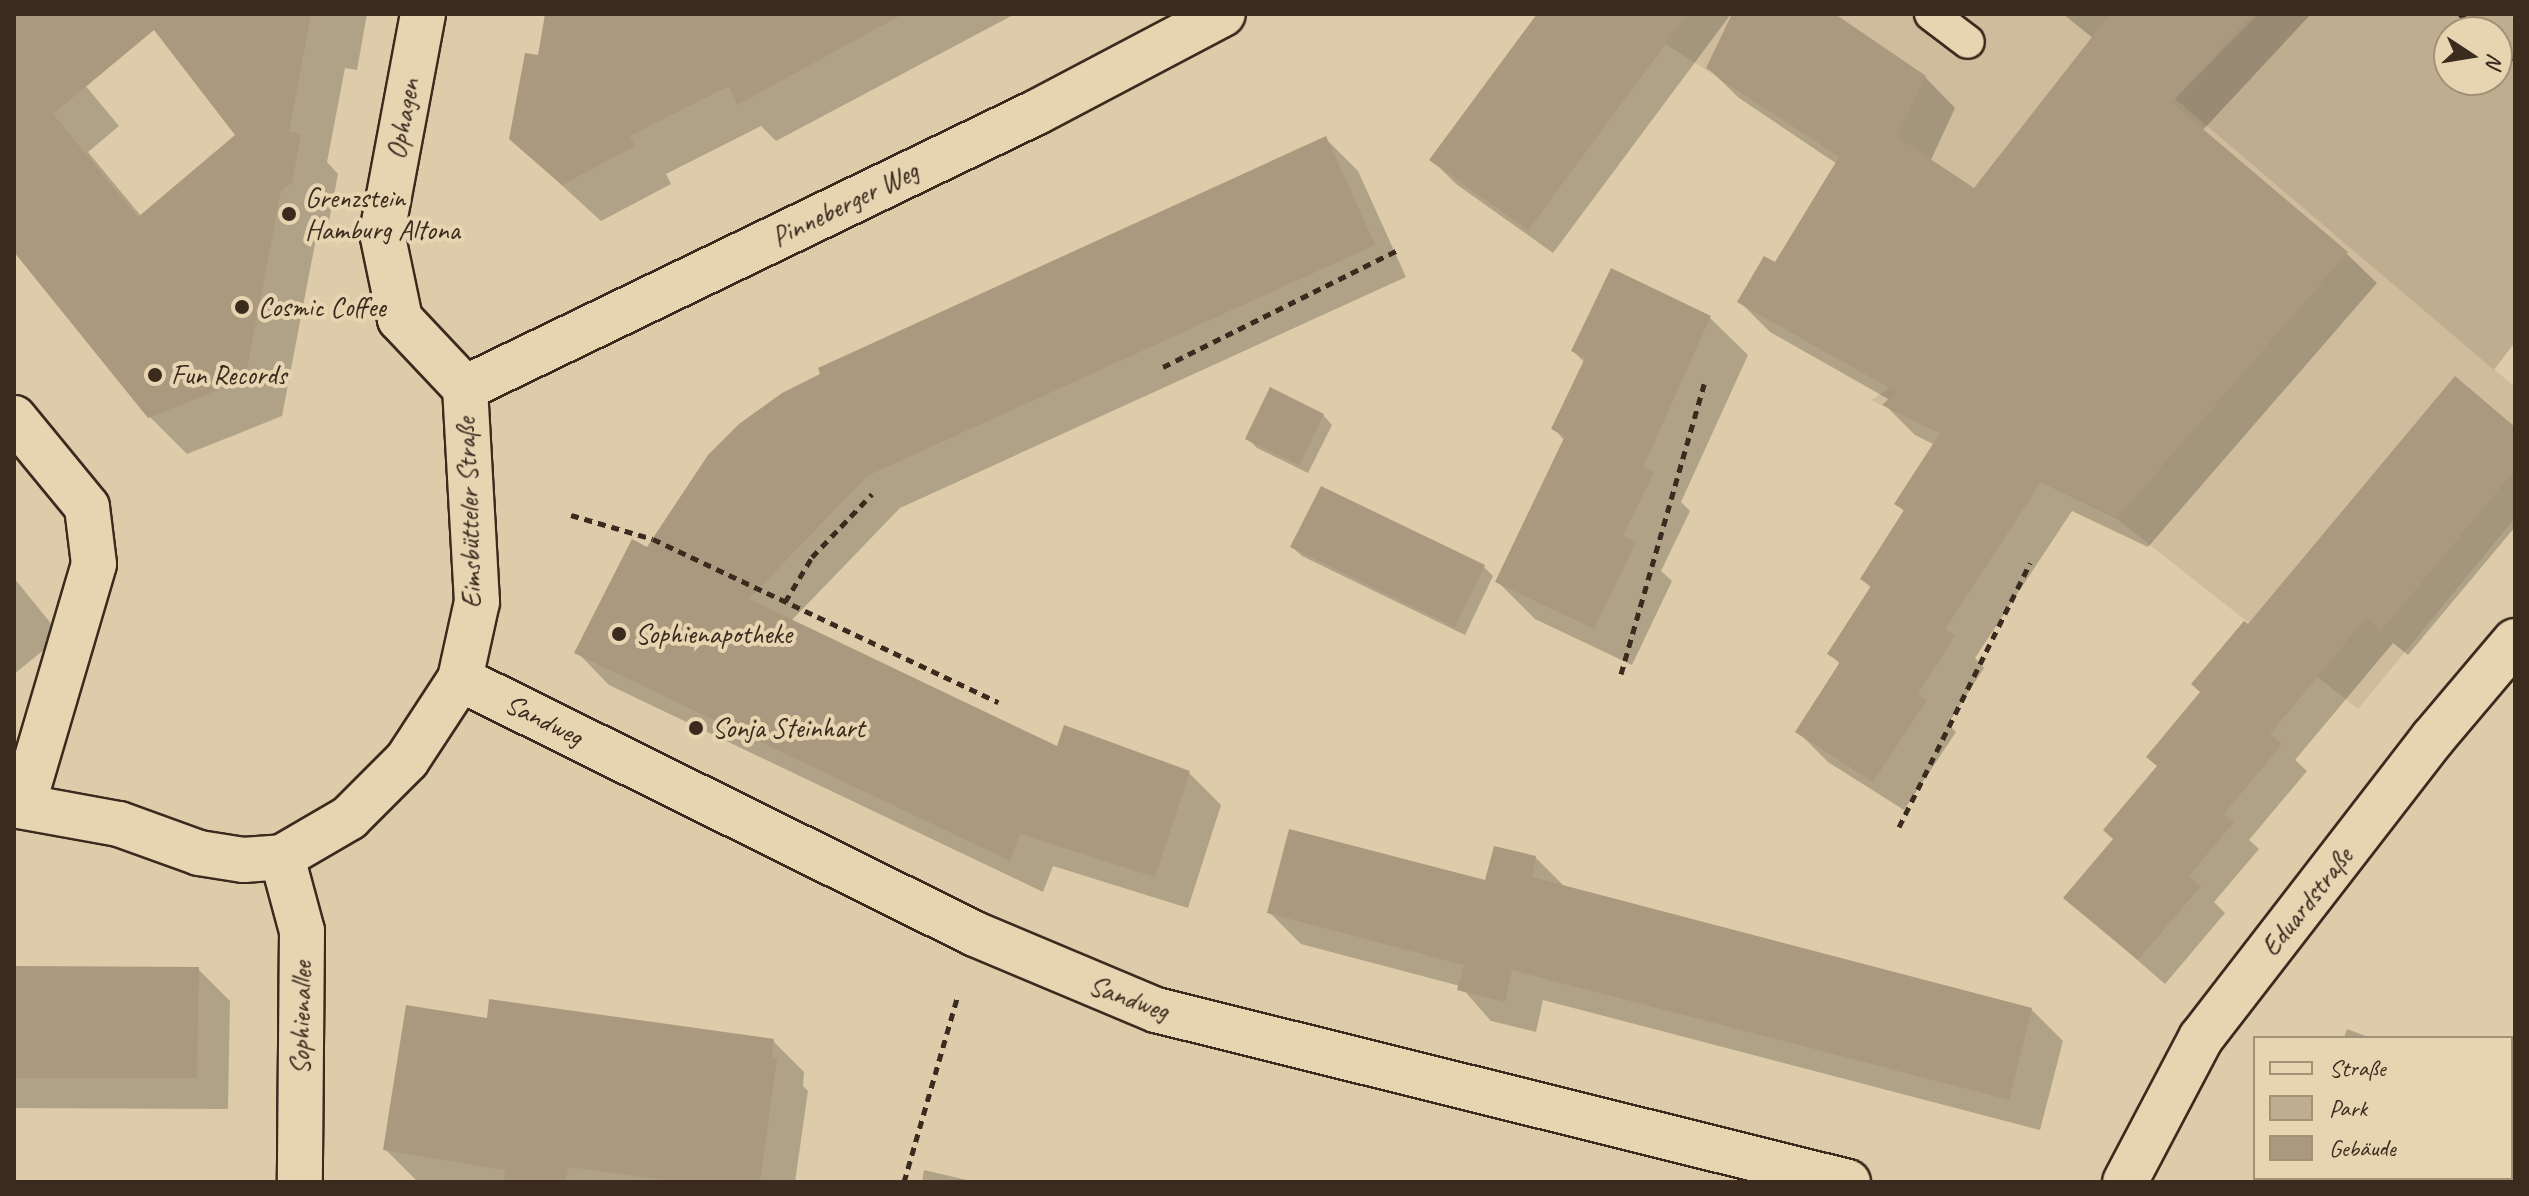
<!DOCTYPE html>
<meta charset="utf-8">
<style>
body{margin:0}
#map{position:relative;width:2529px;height:1196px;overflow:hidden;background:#ddcba9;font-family:Caveat,sans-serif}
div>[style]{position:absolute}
.built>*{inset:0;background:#cebc9c}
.green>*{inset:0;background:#bfad90}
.shadow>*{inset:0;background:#0003}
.building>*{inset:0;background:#aa997e}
.path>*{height:5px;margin-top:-2.5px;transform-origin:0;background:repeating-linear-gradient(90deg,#3b2a1e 0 8px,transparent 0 14px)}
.roads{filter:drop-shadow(2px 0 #3b2a1e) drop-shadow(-2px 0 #3b2a1e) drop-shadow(0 2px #3b2a1e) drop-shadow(0 -2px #3b2a1e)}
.lane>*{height:32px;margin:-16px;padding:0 16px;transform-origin:16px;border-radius:16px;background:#e7d5b2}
.street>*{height:44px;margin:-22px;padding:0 22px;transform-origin:22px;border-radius:22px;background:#e7d5b2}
.dots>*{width:22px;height:22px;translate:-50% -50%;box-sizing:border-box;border:4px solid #e7d5b2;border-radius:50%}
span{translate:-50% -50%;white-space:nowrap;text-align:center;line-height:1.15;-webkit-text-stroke:8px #e7d5b2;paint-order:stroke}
.street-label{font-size:28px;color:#3b2a1e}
.poi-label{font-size:28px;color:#3b2a1e}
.left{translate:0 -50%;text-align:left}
.frame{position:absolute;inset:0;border:16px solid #3b2a1e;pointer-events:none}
.legend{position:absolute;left:2253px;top:1036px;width:260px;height:144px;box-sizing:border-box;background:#e7d5b2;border:2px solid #a29177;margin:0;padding:10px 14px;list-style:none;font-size:24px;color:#3b2a1e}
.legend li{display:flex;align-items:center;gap:16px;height:40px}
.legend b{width:40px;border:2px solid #a29177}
.north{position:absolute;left:2433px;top:16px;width:80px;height:80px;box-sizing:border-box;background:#e7d5b2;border:2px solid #a29177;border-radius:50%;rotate:102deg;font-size:22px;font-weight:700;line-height:32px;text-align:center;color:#3b2a1e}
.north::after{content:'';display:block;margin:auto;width:28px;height:36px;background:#3b2a1e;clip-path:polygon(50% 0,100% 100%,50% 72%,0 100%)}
</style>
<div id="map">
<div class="built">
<div style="clip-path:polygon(1619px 14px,2258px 14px,2175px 99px,2515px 387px,2515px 518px,2358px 709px,2117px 519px,1871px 400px,1889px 388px,2002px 261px)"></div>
</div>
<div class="green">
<div style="clip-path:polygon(evenodd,2258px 14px,2509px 14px,2515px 19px,2515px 342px,2494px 370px,2175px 99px,2258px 14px,2449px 32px,2497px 32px,2497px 80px,2449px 80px,2449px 32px)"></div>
</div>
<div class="shadow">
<div style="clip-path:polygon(14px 14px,26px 14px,119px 126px,88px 152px,141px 216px,238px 135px,185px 14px,367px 14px,357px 70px,345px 68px,327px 162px,338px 174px,329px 221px,318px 228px,282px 416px,187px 454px,149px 416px,14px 251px)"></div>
<div style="clip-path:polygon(548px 14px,1015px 14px,776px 141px,761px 126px,666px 174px,671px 184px,601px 221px,511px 139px,539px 58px)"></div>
<div style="clip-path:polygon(1540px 14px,1731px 14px,1553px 253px,1456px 184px,1431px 159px)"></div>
<div style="clip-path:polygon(1734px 14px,1831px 14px,1925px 77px,1955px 108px,1930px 162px,1974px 191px,2094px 39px,2063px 14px,2311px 14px,2202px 131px,2346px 253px,2377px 283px,2148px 547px,2072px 511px,1975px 658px,1984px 668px,1948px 724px,1956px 732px,1904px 810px,1828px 762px,1798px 732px,1841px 665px,1830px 654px,1872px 589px,1862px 579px,1905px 512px,1897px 504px,1935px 445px,1915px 435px,1885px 405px,1890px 400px,1770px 332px,1740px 302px,1776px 265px,1837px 164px,1739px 98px,1708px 68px)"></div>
<div style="clip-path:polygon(1325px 138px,1358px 171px,1406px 277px,900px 508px,791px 621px,1058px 749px,1189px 773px,1221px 805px,1188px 908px,1053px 866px,1043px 892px,609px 685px,577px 652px,648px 549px)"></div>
<div style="clip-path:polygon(1612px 271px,1710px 318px,1748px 355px,1681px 502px,1690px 511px,1661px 571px,1672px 581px,1632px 665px,1535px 619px,1497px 581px,1565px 441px,1554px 429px,1585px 363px,1573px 351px)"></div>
<div style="clip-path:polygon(1323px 415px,1332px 425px,1308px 473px,1257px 448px,1247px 438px)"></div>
<div style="clip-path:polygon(2515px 429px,2515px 527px,2408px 655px,2393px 643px,2295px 760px,2307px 771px,2249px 840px,2259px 849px,2214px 902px,2225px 913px,2165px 984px,2066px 898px,2115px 840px,2202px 693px,2248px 627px)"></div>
<div style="clip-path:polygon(1292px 547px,1484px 567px,1493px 576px,1465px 635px,1302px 556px)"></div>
<div style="clip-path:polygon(14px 578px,61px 636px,14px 674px)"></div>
<div style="clip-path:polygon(1535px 857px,1566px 888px,2031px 1009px,2063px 1041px,2040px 1130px,1543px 1000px,1536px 1032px,1491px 1021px,1460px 986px,1301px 944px,1269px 912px,1487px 882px)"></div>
<div style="clip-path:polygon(14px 968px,198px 969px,230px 1001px,228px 1109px,14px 1108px)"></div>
<div style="clip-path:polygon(489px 1021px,773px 1041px,804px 1072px,803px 1086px,808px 1091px,795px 1182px,417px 1181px,385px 1149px)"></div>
<div style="clip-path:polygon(2347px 1029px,2371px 1038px,2344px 1038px)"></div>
<div style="clip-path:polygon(2511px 1088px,2515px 1090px,2515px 1182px,2402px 1182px,2391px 1178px,2511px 1178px)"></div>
<div style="clip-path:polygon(924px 1170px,975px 1182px,922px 1182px)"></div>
</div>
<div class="building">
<div style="clip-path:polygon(evenodd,14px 14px,311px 14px,289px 132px,301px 134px,292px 183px,281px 191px,245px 379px,148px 418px,14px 252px,14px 14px,154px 30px,235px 135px,138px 217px,53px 114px,154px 30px)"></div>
<div style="clip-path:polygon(545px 14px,903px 14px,737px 105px,729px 86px,630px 136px,635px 146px,562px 185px,509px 139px,525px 53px,538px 55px)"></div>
<div style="clip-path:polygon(1537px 14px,1688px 14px,1528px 230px,1429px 160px)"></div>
<div style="clip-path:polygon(1732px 14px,1835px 14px,1926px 76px,1897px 137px,1974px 188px,2110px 14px,2253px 14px,2171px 102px,2348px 252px,2117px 518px,2041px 482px,1945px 629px,1955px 636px,1918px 694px,1927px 700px,1873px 782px,1795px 732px,1840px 662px,1827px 654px,1871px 586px,1860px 579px,1904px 510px,1894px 504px,1940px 433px,1882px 405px,1896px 392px,1737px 302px,1764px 256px,1775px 262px,1839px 157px,1706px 68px)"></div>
<div style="clip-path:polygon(1326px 136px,1375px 245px,867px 476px,749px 599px,1057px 746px,1064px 725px,1190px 771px,1155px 877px,1020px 834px,1010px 861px,574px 653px,632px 539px,647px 547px,708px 455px,739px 424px,782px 393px,820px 374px,818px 368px)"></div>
<div style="clip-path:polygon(1611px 268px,1711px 316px,1643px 467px,1654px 472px,1623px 536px,1636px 542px,1594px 629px,1495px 582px,1565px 436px,1551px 429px,1585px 358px,1571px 351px)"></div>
<div style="clip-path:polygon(2455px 376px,2515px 427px,2515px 470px,2381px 631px,2366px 618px,2270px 734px,2282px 744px,2224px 814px,2234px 822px,2189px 876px,2201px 886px,2138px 960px,2063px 898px,2113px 839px,2103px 830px,2157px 766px,2146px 757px,2200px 692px,2191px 684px,2244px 621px,2248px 624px)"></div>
<div style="clip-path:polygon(1270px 387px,1324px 414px,1299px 465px,1245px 439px)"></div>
<div style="clip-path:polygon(1321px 486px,1485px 565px,1455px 627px,1290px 547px)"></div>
<div style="clip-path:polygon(1289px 829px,1485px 880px,1494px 846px,1536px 856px,1532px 877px,2032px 1008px,2009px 1100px,1512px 970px,1505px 1002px,1457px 990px,1464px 965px,1267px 913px)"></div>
<div style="clip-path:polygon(14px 966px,199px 967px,197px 1078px,14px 1078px)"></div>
<div style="clip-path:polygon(489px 999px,774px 1039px,772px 1057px,777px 1058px,760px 1182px,680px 1182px,569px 1167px,565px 1182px,504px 1182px,505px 1170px,383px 1150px,406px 1005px,487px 1018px)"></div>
</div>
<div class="path">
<div style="left:2460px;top:14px;width:28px;rotate:41deg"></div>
<div style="left:2497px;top:45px;width:23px;rotate:40deg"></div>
<div style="left:1163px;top:367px;width:263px;rotate:-26.5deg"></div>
<div style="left:571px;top:515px;width:85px;rotate:16.3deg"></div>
<div style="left:653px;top:539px;width:382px;rotate:25.3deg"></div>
<div style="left:785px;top:602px;width:52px;rotate:-59deg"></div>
<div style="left:812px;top:557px;width:87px;rotate:-46.4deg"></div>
<div style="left:1621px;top:674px;width:302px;rotate:-74deg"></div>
<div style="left:1899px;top:827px;width:295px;rotate:-63.6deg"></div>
<div style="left:904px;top:1182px;width:191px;rotate:-73.9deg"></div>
</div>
<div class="roads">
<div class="lane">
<div style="left:1931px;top:14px;width:46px;rotate:37.1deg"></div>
</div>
<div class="street">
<div style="left:465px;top:388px;width:635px;rotate:-25.76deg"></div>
<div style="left:1037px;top:112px;width:210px;rotate:-27.8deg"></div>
<div style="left:14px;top:418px;width:115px;rotate:50.6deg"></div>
<div style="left:87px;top:507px;width:57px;rotate:83deg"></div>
<div style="left:94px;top:564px;width:251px;rotate:106.4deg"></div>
<div style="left:460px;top:679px;width:575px;rotate:26.34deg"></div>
<div style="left:975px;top:934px;width:196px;rotate:22.8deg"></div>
<div style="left:1156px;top:1010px;width:713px;rotate:13.96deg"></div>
<div style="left:14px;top:805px;width:107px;rotate:10.3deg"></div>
<div style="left:119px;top:824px;width:85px;rotate:19.9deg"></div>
<div style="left:199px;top:853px;width:45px;rotate:9deg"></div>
<div style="left:243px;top:860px;width:39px;rotate:-4deg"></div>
<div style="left:282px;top:857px;width:78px;rotate:-30.2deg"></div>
<div style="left:349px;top:818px;width:82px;rotate:-45deg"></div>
<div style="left:407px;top:760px;width:97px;rotate:-56.8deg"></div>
<div style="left:460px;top:679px;width:79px;rotate:-77.6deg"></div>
<div style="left:477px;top:602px;width:214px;rotate:-93.2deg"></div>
<div style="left:465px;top:388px;width:95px;rotate:-133.3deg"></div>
<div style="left:400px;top:319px;width:88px;rotate:-101.8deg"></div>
<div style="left:382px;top:233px;width:223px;rotate:-79.4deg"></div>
<div style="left:282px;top:857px;width:77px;rotate:74.9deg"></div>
<div style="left:302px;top:931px;width:251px;rotate:90.5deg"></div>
<div style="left:2125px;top:1182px;width:163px;rotate:-62.2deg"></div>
<div style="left:2201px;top:1038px;width:379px;rotate:-52.3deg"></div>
<div style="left:2433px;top:738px;width:127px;rotate:-49.8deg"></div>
</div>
</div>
<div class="dots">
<div style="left:289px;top:214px;background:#3b2a1e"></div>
<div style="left:242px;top:307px;background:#3b2a1e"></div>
<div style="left:155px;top:375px;background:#3b2a1e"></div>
<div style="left:619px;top:634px;background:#3b2a1e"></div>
<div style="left:696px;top:728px;background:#3b2a1e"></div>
</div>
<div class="street-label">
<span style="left:403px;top:119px;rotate:-80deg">Ophagen</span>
<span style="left:845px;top:204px;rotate:-26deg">Pinneberger Weg</span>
<span style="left:469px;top:513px;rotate:-92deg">Eimsbütteler Straße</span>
<span style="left:544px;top:720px;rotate:26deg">Sandweg</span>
<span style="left:2307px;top:902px;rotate:-52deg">Eduardstraße</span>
<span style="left:1129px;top:998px;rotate:20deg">Sandweg</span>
<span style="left:301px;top:1018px;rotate:-89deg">Sophienallee</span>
</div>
<div class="poi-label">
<span class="left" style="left:305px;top:214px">Grenzstein<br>Hamburg Altona</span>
<span class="left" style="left:258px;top:307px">Cosmic Coffee</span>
<span class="left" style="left:171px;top:375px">Fun Records</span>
<span class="left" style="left:635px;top:634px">Sophienapotheke</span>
<span class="left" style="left:712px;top:728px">Sonja Steinhart</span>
</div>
<div class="frame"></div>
<ul class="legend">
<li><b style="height:10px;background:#e7d5b2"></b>Straße</li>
<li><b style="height:22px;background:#bfad90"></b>Park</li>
<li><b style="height:22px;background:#aa997e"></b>Gebäude</li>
</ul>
<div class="north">N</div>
</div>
